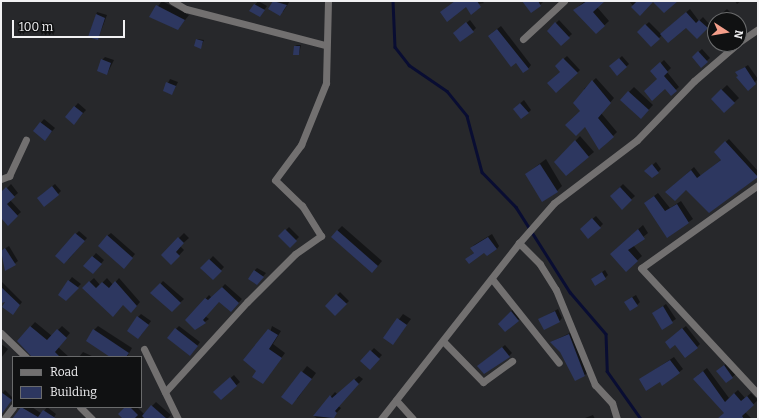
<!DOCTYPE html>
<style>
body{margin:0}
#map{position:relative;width:759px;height:420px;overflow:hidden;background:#27282b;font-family:Bitter,serif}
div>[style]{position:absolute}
.shadow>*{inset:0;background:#0007}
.stream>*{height:2.5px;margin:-1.25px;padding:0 1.25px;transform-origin:1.25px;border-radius:1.25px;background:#090d32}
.building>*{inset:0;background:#2d3760}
.minor>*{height:7px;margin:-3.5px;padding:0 3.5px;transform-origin:3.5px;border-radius:3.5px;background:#727070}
span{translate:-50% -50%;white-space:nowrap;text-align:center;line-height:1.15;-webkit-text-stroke:3px #101112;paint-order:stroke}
.frame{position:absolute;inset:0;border:2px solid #f1f1f3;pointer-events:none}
.legend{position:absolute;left:12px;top:356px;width:130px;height:52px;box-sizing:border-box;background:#101112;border:1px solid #6a6b6c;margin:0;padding:5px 7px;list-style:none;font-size:12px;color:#f1f1f3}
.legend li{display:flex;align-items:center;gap:8px;height:20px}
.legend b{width:20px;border:1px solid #6a6b6c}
.north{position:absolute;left:707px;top:12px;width:40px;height:40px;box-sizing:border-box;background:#101112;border:1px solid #6a6b6c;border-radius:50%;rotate:102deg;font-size:11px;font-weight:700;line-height:16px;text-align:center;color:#f1f1f3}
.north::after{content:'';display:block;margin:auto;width:14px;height:18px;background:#f49e8a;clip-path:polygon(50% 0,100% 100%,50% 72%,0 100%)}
.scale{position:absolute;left:12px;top:20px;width:113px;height:18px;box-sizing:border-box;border:2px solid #f1f1f3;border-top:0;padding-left:5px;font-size:12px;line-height:14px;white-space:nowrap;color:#f1f1f3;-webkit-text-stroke:3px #101112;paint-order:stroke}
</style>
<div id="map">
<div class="shadow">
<div style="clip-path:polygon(162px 1px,189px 15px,178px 29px,150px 17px)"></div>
<div style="clip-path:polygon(258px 1px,267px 6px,260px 16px,251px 10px)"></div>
<div style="clip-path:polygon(274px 1px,290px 1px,283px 12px,269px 8px)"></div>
<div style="clip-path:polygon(457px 1px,482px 1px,484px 3px,466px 6px)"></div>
<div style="clip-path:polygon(523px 1px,544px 1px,540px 5px)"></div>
<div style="clip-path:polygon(585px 1px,604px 1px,597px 7px,609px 21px,596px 33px,579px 6px)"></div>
<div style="clip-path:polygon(629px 1px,653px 1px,640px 14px)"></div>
<div style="clip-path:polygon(735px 1px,741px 1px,737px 4px)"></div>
<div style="clip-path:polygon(690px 9px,699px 21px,703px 17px,710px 25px,697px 38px,686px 27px,662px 35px,651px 46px,638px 32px,649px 22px,661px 34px)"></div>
<div style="clip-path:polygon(727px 9px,738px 20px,715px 20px,716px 19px)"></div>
<div style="clip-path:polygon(97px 12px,107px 15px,98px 39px,89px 36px)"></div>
<div style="clip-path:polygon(470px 20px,476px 28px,473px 31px,458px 30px)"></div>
<div style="clip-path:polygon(559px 20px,572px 34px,561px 44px,548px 31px)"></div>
<div style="clip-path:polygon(715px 20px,715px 27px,712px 24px)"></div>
<div style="clip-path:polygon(501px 26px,531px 65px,528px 69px,492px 33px)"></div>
<div style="clip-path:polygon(197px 39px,204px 40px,201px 47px)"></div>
<div style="clip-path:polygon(297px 45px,301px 45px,299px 54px,295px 46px)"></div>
<div style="clip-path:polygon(702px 49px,710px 58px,701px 66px,693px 57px)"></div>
<div style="clip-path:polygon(567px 56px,580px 70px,577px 73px,561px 72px,556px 66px)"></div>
<div style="clip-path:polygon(622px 56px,629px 64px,617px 75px,610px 67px)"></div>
<div style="clip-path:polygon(105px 57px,114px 60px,107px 74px,102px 60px)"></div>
<div style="clip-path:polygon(664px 60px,671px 68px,667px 72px,679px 87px,671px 94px,652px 71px)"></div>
<div style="clip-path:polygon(748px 65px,758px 79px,748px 89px,737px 72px)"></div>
<div style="clip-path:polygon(596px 78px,614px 98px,601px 113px,617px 132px,600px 149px,582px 111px,586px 92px,584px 89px)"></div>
<div style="clip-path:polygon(170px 79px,178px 82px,172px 94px,164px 91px)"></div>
<div style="clip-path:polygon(727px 85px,739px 98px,724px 112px,712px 99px)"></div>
<div style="clip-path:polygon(634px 87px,653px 105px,641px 118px,629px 92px)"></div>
<div style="clip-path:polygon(524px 100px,531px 110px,528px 113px,517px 106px)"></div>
<div style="clip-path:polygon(78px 103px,86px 110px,77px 120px,66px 117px)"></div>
<div style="clip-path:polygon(44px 119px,55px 128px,45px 139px,34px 131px)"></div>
<div style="clip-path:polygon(580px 136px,594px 152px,566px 175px,555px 162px)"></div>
<div style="clip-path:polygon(729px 139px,758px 171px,757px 177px,670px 189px,694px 167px,701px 176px,722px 159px,719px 148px)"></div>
<div style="clip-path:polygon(546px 159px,562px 186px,557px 191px,526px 174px)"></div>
<div style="clip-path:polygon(656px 162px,661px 169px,658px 172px,649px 168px)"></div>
<div style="clip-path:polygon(11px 184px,18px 193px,10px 200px,21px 212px,8px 224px,1px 216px,1px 194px)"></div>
<div style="clip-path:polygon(55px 184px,61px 191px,58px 194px,41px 195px)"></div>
<div style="clip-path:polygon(623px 184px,635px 196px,622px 208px,611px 196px)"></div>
<div style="clip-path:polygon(658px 193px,670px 208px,681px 201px,693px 219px,667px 237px,645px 203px)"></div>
<div style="clip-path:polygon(596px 216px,603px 224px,600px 227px,584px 226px)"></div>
<div style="clip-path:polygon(643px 225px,648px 233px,633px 245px,642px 256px,626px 271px,616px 249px)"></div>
<div style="clip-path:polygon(342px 226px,382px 261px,377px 267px,337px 231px)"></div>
<div style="clip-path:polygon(289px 227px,299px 237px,290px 246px,280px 236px)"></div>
<div style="clip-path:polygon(79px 231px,87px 238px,68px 260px,76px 234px)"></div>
<div style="clip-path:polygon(111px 233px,135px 254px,127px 264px,107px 236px)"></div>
<div style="clip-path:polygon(184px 233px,189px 238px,180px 246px,184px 250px,171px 264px,162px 255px)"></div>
<div style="clip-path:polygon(492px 234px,499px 246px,497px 249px,470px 256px,475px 252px,472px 248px,474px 245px)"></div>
<div style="clip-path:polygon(9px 246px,18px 261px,6px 270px,1px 251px)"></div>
<div style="clip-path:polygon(96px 253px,104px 260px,96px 270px,85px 266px)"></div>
<div style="clip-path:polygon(213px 256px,224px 267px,213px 279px,202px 268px)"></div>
<div style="clip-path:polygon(257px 268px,266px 273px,260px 280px,254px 271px)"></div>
<div style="clip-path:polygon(605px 270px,608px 275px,605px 278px,592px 279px)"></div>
<div style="clip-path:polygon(72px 277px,81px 284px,66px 299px,69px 281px)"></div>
<div style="clip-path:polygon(94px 278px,100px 285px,107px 278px,113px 285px,119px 278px,140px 302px,135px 308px,83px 288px)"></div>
<div style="clip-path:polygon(1px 281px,22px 302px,16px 310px,1px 298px)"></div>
<div style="clip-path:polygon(163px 281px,184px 299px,172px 310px,152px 293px)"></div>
<div style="clip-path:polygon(225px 284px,242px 299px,231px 311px,219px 301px,205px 316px,209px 319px,195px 329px,187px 320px,209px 295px,212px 298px)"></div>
<div style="clip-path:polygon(340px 292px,349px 301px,335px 314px,327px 306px)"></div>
<div style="clip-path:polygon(636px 295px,640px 302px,637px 305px,629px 299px)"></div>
<div style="clip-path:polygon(666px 304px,676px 319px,662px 328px,653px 313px)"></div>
<div style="clip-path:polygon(514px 308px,522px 317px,505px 330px,499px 324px)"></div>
<div style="clip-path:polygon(558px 309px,562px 318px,559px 322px,540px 319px)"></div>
<div style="clip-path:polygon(141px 314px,151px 321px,141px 335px,138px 317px)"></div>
<div style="clip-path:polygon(403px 314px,411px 319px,393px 343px,385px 338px)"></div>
<div style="clip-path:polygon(35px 322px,52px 336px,62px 326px,70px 333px,58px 347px,69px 357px,37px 357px,18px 341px)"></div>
<div style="clip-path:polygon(98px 326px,132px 348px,127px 357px,111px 357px,94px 330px)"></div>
<div style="clip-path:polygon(179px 326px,200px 342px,193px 352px,176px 329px)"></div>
<div style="clip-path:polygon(272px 326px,281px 331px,273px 344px,285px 353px,263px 383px,258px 371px)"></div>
<div style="clip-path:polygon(686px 326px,700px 344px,697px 347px,669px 339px)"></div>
<div style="clip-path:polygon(572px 332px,587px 373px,584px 376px,551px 342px)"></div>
<div style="clip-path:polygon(1px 344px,8px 349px,1px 358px)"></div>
<div style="clip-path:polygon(505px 345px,512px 353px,509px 356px,482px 363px)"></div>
<div style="clip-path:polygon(374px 348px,382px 355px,370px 368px,362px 361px)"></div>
<div style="clip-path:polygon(83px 352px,94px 357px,79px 357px)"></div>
<div style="clip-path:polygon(674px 357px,683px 369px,663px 385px,660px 381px,641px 379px)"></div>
<div style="clip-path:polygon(727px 363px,736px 374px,726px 382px,721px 368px)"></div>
<div style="clip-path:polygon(307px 366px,316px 373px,297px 399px,283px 397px)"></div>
<div style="clip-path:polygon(707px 368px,729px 398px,738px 390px,745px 398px,751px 393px,758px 400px,745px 412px,752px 419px,718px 419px,725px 413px,698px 375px)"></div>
<div style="clip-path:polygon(234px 375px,240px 382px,221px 399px,218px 389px)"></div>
<div style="clip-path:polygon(359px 376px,363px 379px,338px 406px,341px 408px,333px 417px,318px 419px,314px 416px,335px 392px,337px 394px)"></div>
<div style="clip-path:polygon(5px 390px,13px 398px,1px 414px,1px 395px)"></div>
<div style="clip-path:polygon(156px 402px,171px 415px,167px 419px,124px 419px,126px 407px,137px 407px,144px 414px)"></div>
<div style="clip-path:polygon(22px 407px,32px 407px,42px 414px,47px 407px,56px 414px,53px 419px,16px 419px)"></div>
<div style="clip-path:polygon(593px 415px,595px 419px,584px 419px,585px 418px)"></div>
</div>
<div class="stream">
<div style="left:393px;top:1px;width:46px;rotate:87.5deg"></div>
<div style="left:395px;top:47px;width:23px;rotate:52deg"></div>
<div style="left:409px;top:65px;width:46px;rotate:34.4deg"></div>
<div style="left:447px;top:91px;width:32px;rotate:51deg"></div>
<div style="left:467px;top:116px;width:58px;rotate:75deg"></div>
<div style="left:482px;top:172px;width:49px;rotate:45.8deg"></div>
<div style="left:516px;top:207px;width:101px;rotate:57.6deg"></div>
<div style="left:570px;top:292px;width:55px;rotate:49.4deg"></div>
<div style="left:606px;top:334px;width:37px;rotate:88deg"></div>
<div style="left:607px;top:371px;width:59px;rotate:54.7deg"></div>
</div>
<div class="building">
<div style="clip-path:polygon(273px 1px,287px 5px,280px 16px,268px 9px)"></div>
<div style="clip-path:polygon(455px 1px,477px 1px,481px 7px,471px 15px,466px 7px,447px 22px,440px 12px)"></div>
<div style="clip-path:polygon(522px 1px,538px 1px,541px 6px,531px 13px)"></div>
<div style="clip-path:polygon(587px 1px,605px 1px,593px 12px,605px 26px,596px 34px,573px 10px)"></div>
<div style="clip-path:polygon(637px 1px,678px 1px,664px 13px,653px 2px,640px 16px,631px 7px)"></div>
<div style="clip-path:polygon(254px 4px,265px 10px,260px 17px,249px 11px)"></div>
<div style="clip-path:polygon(156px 5px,185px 20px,178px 30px,149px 17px)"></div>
<div style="clip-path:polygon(686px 12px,696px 23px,699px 20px,708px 28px,697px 39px,686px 28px,668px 43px,660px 34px)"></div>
<div style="clip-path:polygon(721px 13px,728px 20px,714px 20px)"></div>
<div style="clip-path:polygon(96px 14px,105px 18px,98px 40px,88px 37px)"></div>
<div style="clip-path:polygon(466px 22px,474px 32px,460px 42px,453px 33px)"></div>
<div style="clip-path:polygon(555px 22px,570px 38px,561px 46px,547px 31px)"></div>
<div style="clip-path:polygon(645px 24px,660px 39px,651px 47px,637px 32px)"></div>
<div style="clip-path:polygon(497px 29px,529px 69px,523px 73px,516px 63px,511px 67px,488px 36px)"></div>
<div style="clip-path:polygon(196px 39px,203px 41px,201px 49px,194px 46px)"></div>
<div style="clip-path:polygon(294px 46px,300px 46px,299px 55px,293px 55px)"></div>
<div style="clip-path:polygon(698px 51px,708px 62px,701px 68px,692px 57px)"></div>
<div style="clip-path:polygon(563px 58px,578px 73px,556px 93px,547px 83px,560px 72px,555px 66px)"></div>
<div style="clip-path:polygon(619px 58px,627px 67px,617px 76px,609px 66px)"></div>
<div style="clip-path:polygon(101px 59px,111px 63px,107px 75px,97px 71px)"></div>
<div style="clip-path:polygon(660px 62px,668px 72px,664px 76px,677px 91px,671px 96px,665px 89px,652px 101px,644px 91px,657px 79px,650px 71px)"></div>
<div style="clip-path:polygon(745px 67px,756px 84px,748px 91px,736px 77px,738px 76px,735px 72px)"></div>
<div style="clip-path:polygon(592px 80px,611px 103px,598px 118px,614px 137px,599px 150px,585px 127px,576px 136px,565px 125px,580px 111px,573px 103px)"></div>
<div style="clip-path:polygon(166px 82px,176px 86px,172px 95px,163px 91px)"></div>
<div style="clip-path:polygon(721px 89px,735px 103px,724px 113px,711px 99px)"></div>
<div style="clip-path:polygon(628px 91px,649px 110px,641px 119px,620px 100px)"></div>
<div style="clip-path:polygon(520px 103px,529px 113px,521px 119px,513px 109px)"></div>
<div style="clip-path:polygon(74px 106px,83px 113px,74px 125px,65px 117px)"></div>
<div style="clip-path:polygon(40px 122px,52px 131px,45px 141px,33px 131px)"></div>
<div style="clip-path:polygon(575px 140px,589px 157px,566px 176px,554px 162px)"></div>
<div style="clip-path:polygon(725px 141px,758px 177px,709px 213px,686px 190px,675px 201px,665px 192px,691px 170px,697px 178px,721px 160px,714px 152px)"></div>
<div style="clip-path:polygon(540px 164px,558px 192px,542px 202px,525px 174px)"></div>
<div style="clip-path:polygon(652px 164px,659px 173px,652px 178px,644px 171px)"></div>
<div style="clip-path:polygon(52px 186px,59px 195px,44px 207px,37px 198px)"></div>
<div style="clip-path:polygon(6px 187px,15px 197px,7px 204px,18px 216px,8px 226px,1px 218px,1px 192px)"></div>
<div style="clip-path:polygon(620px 187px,632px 200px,622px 210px,610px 196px)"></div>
<div style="clip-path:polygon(654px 196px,665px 211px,677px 204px,689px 223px,667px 238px,644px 203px)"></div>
<div style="clip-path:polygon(592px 218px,601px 228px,588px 239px,580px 229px)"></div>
<div style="clip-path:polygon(285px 229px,297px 241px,290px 248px,278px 236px)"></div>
<div style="clip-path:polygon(638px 229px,645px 239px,628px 250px,638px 261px,626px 272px,610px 254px)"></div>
<div style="clip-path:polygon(337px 230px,378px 266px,372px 273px,331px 237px)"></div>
<div style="clip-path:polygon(75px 233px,85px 241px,64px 264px,55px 256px)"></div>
<div style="clip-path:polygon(107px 235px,133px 258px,124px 269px,98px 246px)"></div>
<div style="clip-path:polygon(178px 237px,184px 243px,176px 252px,180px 256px,171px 265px,161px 255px)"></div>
<div style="clip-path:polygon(488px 237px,497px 249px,487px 256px,484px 253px,469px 264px,465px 259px,474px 253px,470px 248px)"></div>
<div style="clip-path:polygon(5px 248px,16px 265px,5px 271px,1px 251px)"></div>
<div style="clip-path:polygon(92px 256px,102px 264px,93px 274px,83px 266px)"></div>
<div style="clip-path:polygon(209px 259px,222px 271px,213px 280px,200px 268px)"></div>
<div style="clip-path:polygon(254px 270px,264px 277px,257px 285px,248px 279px)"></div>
<div style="clip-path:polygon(602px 272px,606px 279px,595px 286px,591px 279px)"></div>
<div style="clip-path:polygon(68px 280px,79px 288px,66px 301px,58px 295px)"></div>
<div style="clip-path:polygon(89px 281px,96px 288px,102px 282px,109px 288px,115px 281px,137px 306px,131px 313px,123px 305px,113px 317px,82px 288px)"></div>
<div style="clip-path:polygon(160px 283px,181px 303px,172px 312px,150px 293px)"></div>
<div style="clip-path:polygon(1px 287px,20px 305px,13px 315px,2px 307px,5px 302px,1px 303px)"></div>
<div style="clip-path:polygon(222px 287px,239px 303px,231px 312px,219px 302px,203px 320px,206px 323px,195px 330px,185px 320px,205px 298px,208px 300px)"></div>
<div style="clip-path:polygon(336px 294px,347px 304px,335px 316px,325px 306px)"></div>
<div style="clip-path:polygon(632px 297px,638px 306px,630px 311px,624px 302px)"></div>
<div style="clip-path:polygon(663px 306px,673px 323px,662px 330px,652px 313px)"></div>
<div style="clip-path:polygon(511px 311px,519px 321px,505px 332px,498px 324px)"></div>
<div style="clip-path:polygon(555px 311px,560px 322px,544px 330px,538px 319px)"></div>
<div style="clip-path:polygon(137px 316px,149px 325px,138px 339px,127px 331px)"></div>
<div style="clip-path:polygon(397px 318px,407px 325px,393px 345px,383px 338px)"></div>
<div style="clip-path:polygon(30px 326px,47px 340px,57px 329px,67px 338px,55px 352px,60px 357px,31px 356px,17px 341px)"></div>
<div style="clip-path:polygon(175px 328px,198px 346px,190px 356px,167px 338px)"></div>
<div style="clip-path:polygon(682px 328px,698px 348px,685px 358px,675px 345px,670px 349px,665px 342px)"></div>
<div style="clip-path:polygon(93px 329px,129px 353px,126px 357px,110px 357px,86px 341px)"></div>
<div style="clip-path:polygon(268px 329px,278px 335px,269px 349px,282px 358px,263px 384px,252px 377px,256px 371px,243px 360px)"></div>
<div style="clip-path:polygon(569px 334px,585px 376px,575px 381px,560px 352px,550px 342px)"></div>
<div style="clip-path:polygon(502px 347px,510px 357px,484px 374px,477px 366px)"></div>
<div style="clip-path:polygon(370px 350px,380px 359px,370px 370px,360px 361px)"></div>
<div style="clip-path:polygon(670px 360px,680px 373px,662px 386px,660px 382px,646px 391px,639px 379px)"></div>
<div style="clip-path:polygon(724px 365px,733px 378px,726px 383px,716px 371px)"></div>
<div style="clip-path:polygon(301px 371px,312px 379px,292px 405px,281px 397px)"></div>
<div style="clip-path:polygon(703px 371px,725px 402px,734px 393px,741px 401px,747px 396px,754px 405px,742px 416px,744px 419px,717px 419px,724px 413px,693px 379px)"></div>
<div style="clip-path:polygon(230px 377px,237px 386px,221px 400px,213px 392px)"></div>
<div style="clip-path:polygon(354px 379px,359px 384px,335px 411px,337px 413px,334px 418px,313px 416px,330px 395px,332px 398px)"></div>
<div style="clip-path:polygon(1px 392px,12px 400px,1px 415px)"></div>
<div style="clip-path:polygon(151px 405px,167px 419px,145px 419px,142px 416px)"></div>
<div style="clip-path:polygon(21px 407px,38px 417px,43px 410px,57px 419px,12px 419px)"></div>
<div style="clip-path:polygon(125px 407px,130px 407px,138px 415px,134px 419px,123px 419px,118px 414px)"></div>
</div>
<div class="minor">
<div style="left:172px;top:1px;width:16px;rotate:30deg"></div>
<div style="left:186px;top:9px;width:144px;rotate:14.5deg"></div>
<div style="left:523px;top:39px;width:56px;rotate:-42.8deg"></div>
<div style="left:739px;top:42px;width:23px;rotate:-34deg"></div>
<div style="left:1px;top:179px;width:9px;rotate:-21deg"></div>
<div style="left:9px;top:176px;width:40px;rotate:-65deg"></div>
<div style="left:758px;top:185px;width:143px;rotate:144.6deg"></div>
<div style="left:641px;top:268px;width:172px;rotate:47.1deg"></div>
<div style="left:492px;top:279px;width:107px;rotate:51.4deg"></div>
<div style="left:1px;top:333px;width:35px;rotate:44deg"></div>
<div style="left:444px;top:342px;width:56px;rotate:45.7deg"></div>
<div style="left:483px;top:382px;width:36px;rotate:-36deg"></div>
<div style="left:144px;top:349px;width:78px;rotate:64.1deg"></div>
<div style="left:165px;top:392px;width:122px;rotate:-47.7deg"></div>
<div style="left:247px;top:302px;width:68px;rotate:-45deg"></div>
<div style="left:295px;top:254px;width:32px;rotate:-35deg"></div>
<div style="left:321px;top:236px;width:36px;rotate:-122deg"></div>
<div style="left:302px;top:206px;width:37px;rotate:-136deg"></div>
<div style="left:275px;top:180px;width:44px;rotate:-53.4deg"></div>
<div style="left:301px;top:145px;width:67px;rotate:-68deg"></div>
<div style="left:326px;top:83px;width:82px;rotate:-88.6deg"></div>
<div style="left:396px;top:400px;width:25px;rotate:48deg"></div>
<div style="left:80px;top:407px;width:17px;rotate:45deg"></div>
<div style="left:4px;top:419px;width:15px;rotate:-53deg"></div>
<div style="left:381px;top:419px;width:224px;rotate:-51.9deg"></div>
<div style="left:617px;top:419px;width:17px;rotate:-107deg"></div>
<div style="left:612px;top:403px;width:25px;rotate:-133deg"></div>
<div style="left:595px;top:385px;width:103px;rotate:-112.3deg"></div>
<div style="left:556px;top:290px;width:31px;rotate:-122deg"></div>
<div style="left:540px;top:264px;width:30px;rotate:-135deg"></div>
<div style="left:519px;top:243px;width:53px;rotate:-48.8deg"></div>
<div style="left:554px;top:203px;width:104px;rotate:-37.2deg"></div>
<div style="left:637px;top:140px;width:82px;rotate:-46deg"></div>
<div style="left:694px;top:81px;width:57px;rotate:-40.7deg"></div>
</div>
<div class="frame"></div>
<ul class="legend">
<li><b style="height:5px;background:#727070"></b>Road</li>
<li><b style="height:11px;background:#2d3760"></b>Building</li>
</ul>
<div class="north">N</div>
<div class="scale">100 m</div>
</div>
